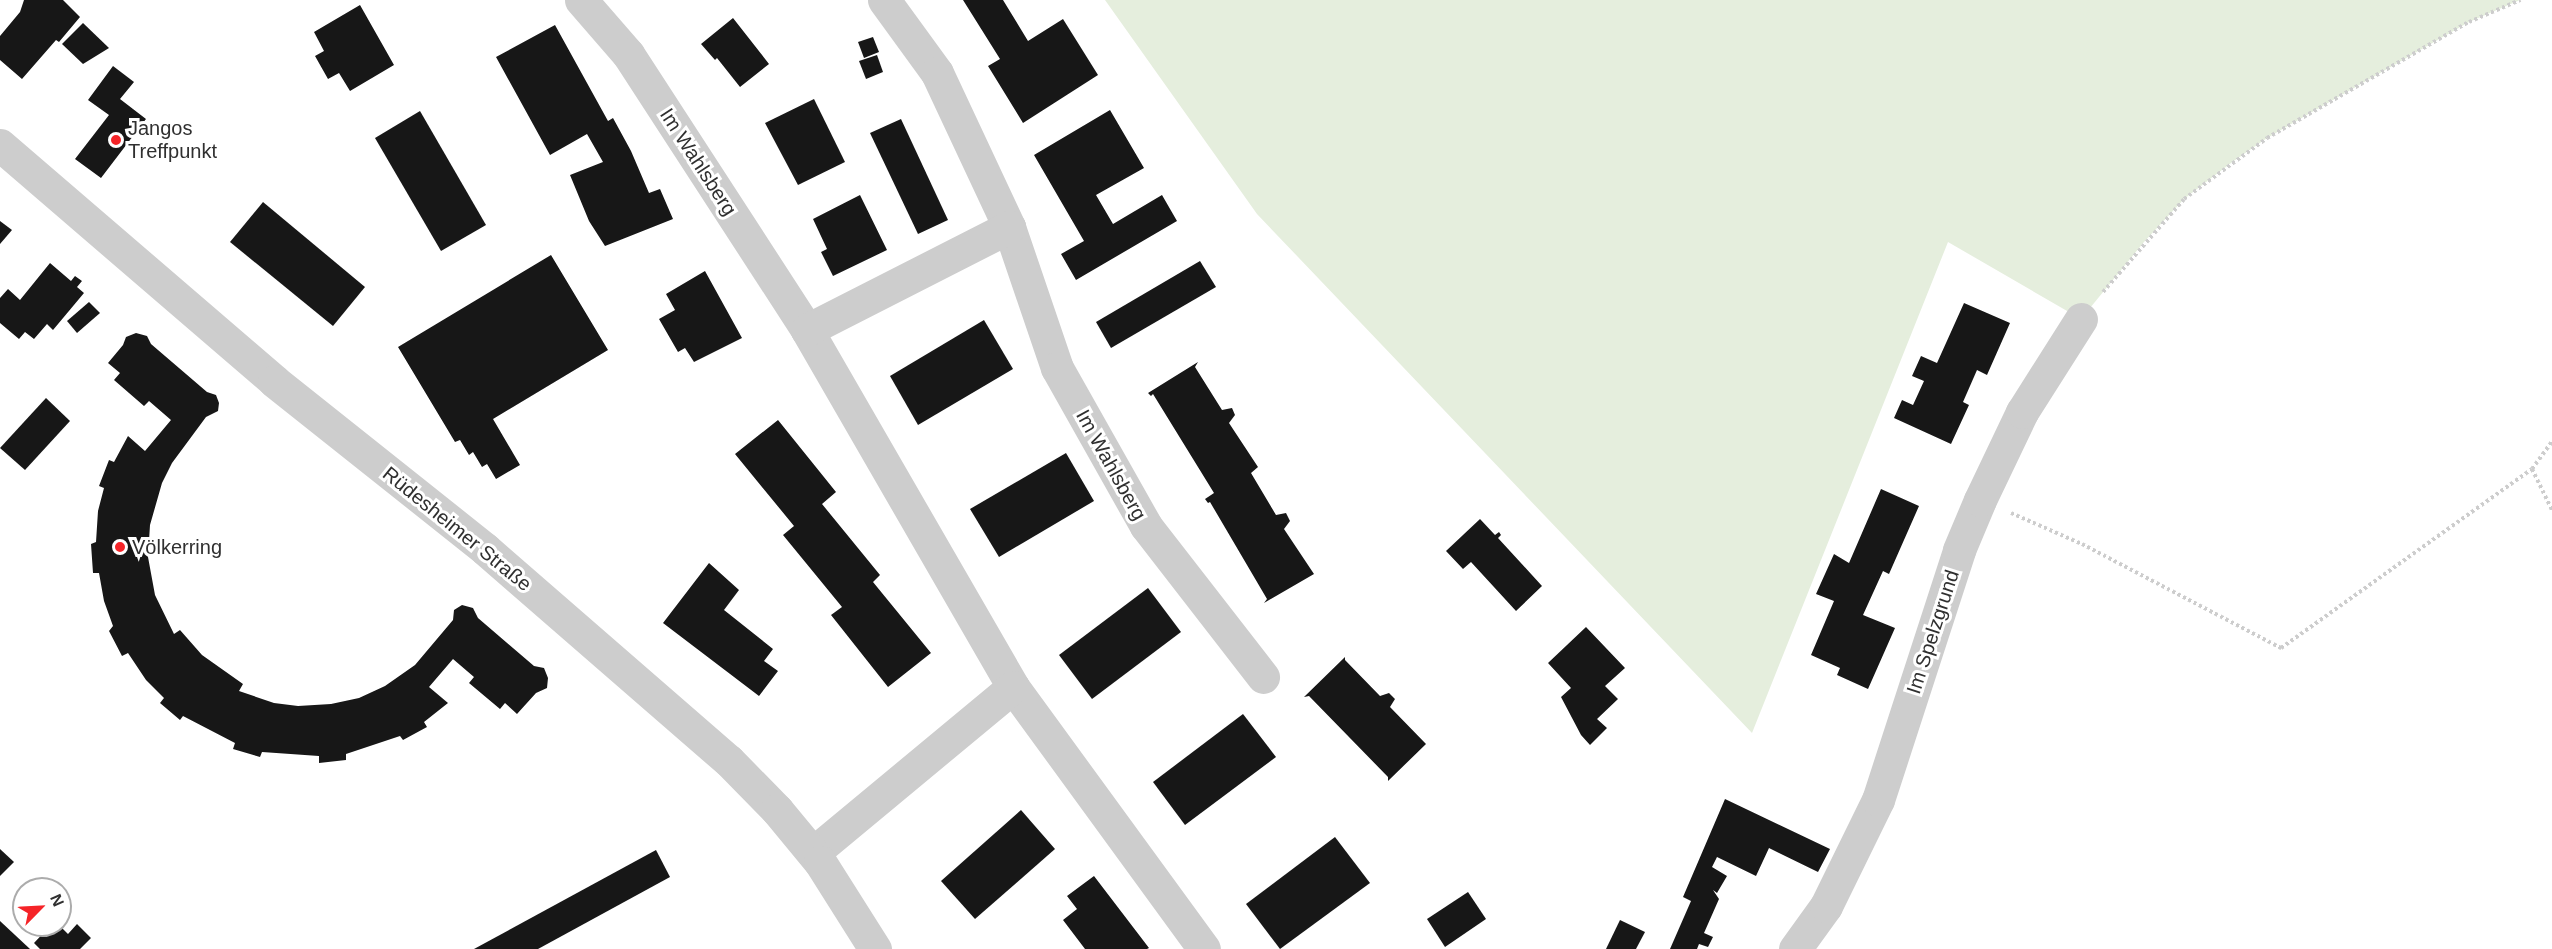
<!DOCTYPE html>
<meta charset="utf-8">
<style>
body{margin:0}
#map{position:relative;width:2552px;height:949px;overflow:hidden;background:#fff;font-family:Helvetica,sans-serif}
div>[style]{position:absolute}
.green>*{inset:0;background:#e5eedd}
.building>*{inset:0;background:#171717}
.path>*{height:4px;margin-top:-2px;transform-origin:0;background:repeating-linear-gradient(90deg,#cdcdcd 0 3px,transparent 0 6px)}
.minor>*{height:33px;margin:-16.5px;padding:0 16.5px;transform-origin:16.5px;border-radius:16.5px;background:#cdcdcd}
.tertiary>*{height:33px;margin:-16.5px;padding:0 16.5px;transform-origin:16.5px;border-radius:16.5px;background:#cdcdcd}
.dots>*{width:16px;height:16px;translate:-50% -50%;box-sizing:border-box;border:3px solid #fff;border-radius:50%}
span{translate:-50% -50%;white-space:nowrap;text-align:center;line-height:1.15;-webkit-text-stroke:6px #fff;paint-order:stroke}
.poi-label{font-size:20px;color:#303030}
.left{translate:0 -50%;text-align:left}
.street-label{font-size:20px;color:#303030}
.north{position:absolute;left:12px;top:877px;width:60px;height:60px;box-sizing:border-box;background:#fff;border:2px solid #acacac;border-radius:50%;rotate:66deg;font-size:16px;font-weight:700;line-height:24px;text-align:center;color:#303030}
.north::after{content:'';display:block;margin:auto;width:21px;height:27px;background:#f52428;clip-path:polygon(50% 0,100% 100%,50% 72%,0 100%)}
</style>
<div id="map">
<div class="green">
<div style="clip-path:polygon(1105px 0,2520px 0,2469px 22px,2267px 138px,2231px 163px,2184px 199px,2144px 242px,2081px 319px,1948px 242px,1752px 733px,1257px 214px)"></div>
</div>
<div class="building">
<div style="clip-path:polygon(24px 0,63px 0,80px 17px,59px 42px,56px 40px,22px 79px,0 60px,0 36px,20px 12px)"></div>
<div style="clip-path:polygon(963px 0,1003px 0,1028px 41px,1063px 19px,1098px 75px,1023px 123px,988px 66px,1000px 59px)"></div>
<div style="clip-path:polygon(360px 5px,394px 65px,350px 91px,339px 73px,328px 79px,315px 56px,324px 51px,314px 32px)"></div>
<div style="clip-path:polygon(733px 18px,769px 64px,740px 87px,717px 58px,715px 60px,701px 44px)"></div>
<div style="clip-path:polygon(83px 23px,109px 48px,83px 64px,62px 44px)"></div>
<div style="clip-path:polygon(555px 25px,608px 121px,613px 118px,631px 151px,649px 193px,660px 189px,673px 219px,605px 246px,589px 221px,570px 175px,603px 162px,587px 134px,550px 155px,496px 57px)"></div>
<div style="clip-path:polygon(873px 37px,879px 52px,864px 58px,858px 42px)"></div>
<div style="clip-path:polygon(877px 55px,883px 72px,866px 79px,859px 61px)"></div>
<div style="clip-path:polygon(113px 66px,134px 82px,120px 99px,146px 119px,101px 178px,75px 159px,109px 115px,88px 100px)"></div>
<div style="clip-path:polygon(814px 99px,845px 162px,798px 185px,765px 123px)"></div>
<div style="clip-path:polygon(1110px 110px,1144px 168px,1096px 195px,1113px 224px,1162px 195px,1177px 221px,1076px 280px,1061px 254px,1084px 241px,1034px 155px)"></div>
<div style="clip-path:polygon(420px 111px,486px 225px,441px 251px,375px 138px)"></div>
<div style="clip-path:polygon(901px 119px,948px 220px,918px 234px,870px 133px)"></div>
<div style="clip-path:polygon(860px 195px,887px 250px,833px 276px,821px 252px,827px 249px,813px 219px)"></div>
<div style="clip-path:polygon(263px 202px,365px 287px,333px 326px,230px 242px)"></div>
<div style="clip-path:polygon(0 221px,12px 230px,0 244px)"></div>
<div style="clip-path:polygon(551px 255px,608px 350px,493px 419px,520px 465px,496px 479px,487px 464px,482px 467px,473px 452px,469px 455px,460px 440px,455px 442px,398px 347px)"></div>
<div style="clip-path:polygon(1200px 261px,1216px 287px,1111px 348px,1096px 322px)"></div>
<div style="clip-path:polygon(50px 263px,71px 281px,75px 276px,82px 281px,77px 287px,84px 293px,53px 330px,47px 324px,34px 339px,25px 332px,19px 339px,0 323px,0 298px,8px 289px,20px 300px)"></div>
<div style="clip-path:polygon(705px 271px,742px 338px,694px 362px,685px 348px,678px 352px,659px 319px,675px 310px,666px 294px)"></div>
<div style="clip-path:polygon(89px 302px,100px 313px,77px 333px,67px 321px)"></div>
<div style="clip-path:polygon(1964px 303px,2010px 323px,1987px 375px,1977px 370px,1963px 402px,1969px 405px,1951px 444px,1894px 418px,1902px 400px,1913px 405px,1924px 381px,1912px 376px,1921px 356px,1937px 363px)"></div>
<div style="clip-path:polygon(984px 320px,1013px 369px,918px 425px,890px 376px)"></div>
<div style="clip-path:polygon(136px 333px,147px 336px,151px 344px,207px 392px,216px 395px,219px 403px,218px 411px,206px 417px,172px 463px,162px 483px,150px 525px,148px 557px,155px 595px,174px 634px,180px 630px,202px 655px,243px 684px,239px 691px,274px 703px,298px 706px,331px 704px,359px 698px,385px 686px,415px 665px,453px 620px,454px 610px,462px 605px,473px 608px,478px 618px,534px 666px,544px 668px,548px 678px,547px 688px,536px 693px,517px 714px,505px 703px,500px 709px,469px 683px,474px 677px,453px 659px,429px 687px,448px 703px,424px 722px,427px 727px,403px 740px,400px 736px,346px 754px,346px 760px,319px 763px,319px 756px,262px 752px,260px 757px,233px 749px,235px 743px,183px 716px,180px 720px,160px 703px,164px 698px,146px 680px,128px 653px,122px 656px,109px 631px,113px 626px,104px 601px,99px 573px,93px 573px,91px 544px,96px 542px,98px 511px,104px 488px,99px 486px,109px 460px,114px 462px,128px 436px,145px 451px,171px 420px,149px 401px,144px 406px,114px 380px,120px 373px,108px 363px,123px 345px,126px 337px)"></div>
<div style="clip-path:polygon(1198px 362px,1195px 367px,1222px 410px,1232px 408px,1235px 415px,1229px 423px,1258px 467px,1251px 473px,1276px 515px,1286px 513px,1290px 521px,1284px 529px,1314px 574px,1264px 603px,1267px 599px,1210px 502px,1208px 503px,1205px 499px,1214px 493px,1153px 394px,1151px 396px,1148px 393px)"></div>
<div style="clip-path:polygon(46px 398px,70px 421px,25px 470px,0 448px)"></div>
<div style="clip-path:polygon(778px 420px,836px 492px,822px 504px,880px 575px,873px 582px,931px 653px,888px 687px,831px 615px,842px 607px,783px 535px,794px 526px,735px 454px)"></div>
<div style="clip-path:polygon(1066px 453px,1094px 501px,999px 557px,970px 509px)"></div>
<div style="clip-path:polygon(1881px 489px,1919px 506px,1889px 574px,1883px 571px,1863px 615px,1895px 628px,1868px 689px,1837px 675px,1840px 668px,1811px 655px,1834px 601px,1816px 594px,1834px 554px,1849px 563px)"></div>
<div style="clip-path:polygon(1480px 519px,1495px 535px,1499px 532px,1501px 535px,1498px 538px,1542px 586px,1516px 611px,1471px 562px,1463px 569px,1446px 551px)"></div>
<div style="clip-path:polygon(709px 563px,739px 590px,724px 610px,773px 649px,764px 661px,778px 671px,759px 696px,663px 623px)"></div>
<div style="clip-path:polygon(1148px 588px,1181px 632px,1092px 699px,1059px 655px)"></div>
<div style="clip-path:polygon(1586px 627px,1625px 668px,1605px 686px,1618px 699px,1597px 719px,1607px 728px,1590px 745px,1581px 735px,1561px 697px,1571px 688px,1548px 663px)"></div>
<div style="clip-path:polygon(1345px 657px,1345px 660px,1380px 696px,1389px 693px,1395px 699px,1390px 707px,1426px 744px,1388px 781px,1388px 777px,1309px 696px,1304px 697px)"></div>
<div style="clip-path:polygon(1243px 714px,1276px 757px,1185px 825px,1153px 782px)"></div>
<div style="clip-path:polygon(1725px 799px,1830px 849px,1818px 872px,1769px 848px,1756px 876px,1717px 857px,1712px 867px,1727px 876px,1717px 893px,1713px 890px,1719px 899px,1704px 933px,1713px 937px,1708px 947px,1699px 944px,1697px 949px,1670px 949px,1691px 901px,1683px 897px)"></div>
<div style="clip-path:polygon(1021px 810px,1055px 849px,975px 919px,941px 881px)"></div>
<div style="clip-path:polygon(1335px 837px,1370px 883px,1280px 949px,1246px 904px)"></div>
<div style="clip-path:polygon(0 849px,14px 862px,0 876px)"></div>
<div style="clip-path:polygon(656px 850px,670px 877px,538px 949px,474px 949px)"></div>
<div style="clip-path:polygon(1094px 876px,1149px 948px,1147px 949px,1085px 949px,1063px 920px,1077px 909px,1067px 896px)"></div>
<div style="clip-path:polygon(1468px 892px,1486px 919px,1445px 947px,1427px 919px)"></div>
<div style="clip-path:polygon(1620px 920px,1645px 932px,1636px 949px,1606px 949px)"></div>
<div style="clip-path:polygon(0 921px,30px 949px,0 949px)"></div>
<div style="clip-path:polygon(77px 924px,91px 938px,80px 949px,40px 949px,34px 943px,51px 925px,59px 925px,68px 934px)"></div>
</div>
<div class="path">
<div style="left:2103px;top:292px;width:123px;rotate:-48.9deg"></div>
<div style="left:2184px;top:199px;width:103px;rotate:-36.3deg"></div>
<div style="left:2267px;top:138px;width:233px;rotate:-29.9deg"></div>
<div style="left:2469px;top:22px;width:56px;rotate:-23.3deg"></div>
<div style="left:2532px;top:469px;width:46px;rotate:64deg"></div>
<div style="left:2011px;top:513px;width:77px;rotate:23.6deg"></div>
<div style="left:2082px;top:544px;width:225px;rotate:27.6deg"></div>
<div style="left:2281px;top:648px;width:308px;rotate:-35.5deg"></div>
<div style="left:2532px;top:469px;width:34px;rotate:-54deg"></div>
</div>
<div class="minor">
<div style="left:581px;top:0;width:72px;rotate:49deg"></div>
<div style="left:628px;top:54px;width:329px;rotate:57deg"></div>
<div style="left:807px;top:330px;width:412px;rotate:60deg"></div>
<div style="left:1013px;top:687px;width:324px;rotate:53.9deg"></div>
<div style="left:884px;top:0;width:90px;rotate:54deg"></div>
<div style="left:937px;top:73px;width:170px;rotate:64.9deg"></div>
<div style="left:1009px;top:227px;width:149px;rotate:71.2deg"></div>
<div style="left:1057px;top:368px;width:181px;rotate:60.6deg"></div>
<div style="left:1146px;top:526px;width:191px;rotate:52.2deg"></div>
<div style="left:807px;top:330px;width:227px;rotate:-27deg"></div>
<div style="left:813px;top:853px;width:260px;rotate:-39.7deg"></div>
<div style="left:1795px;top:949px;width:53px;rotate:-54.2deg"></div>
<div style="left:1826px;top:906px;width:118px;rotate:-63.9deg"></div>
<div style="left:1878px;top:800px;width:263px;rotate:-72deg"></div>
<div style="left:1959px;top:550px;width:54px;rotate:-67.2deg"></div>
<div style="left:1980px;top:500px;width:98px;rotate:-64.5deg"></div>
<div style="left:2022px;top:412px;width:110px;rotate:-57.6deg"></div>
</div>
<div class="tertiary">
<div style="left:0;top:145px;width:362px;rotate:40.7deg"></div>
<div style="left:274px;top:381px;width:270px;rotate:38.5deg"></div>
<div style="left:485px;top:549px;width:323px;rotate:41deg"></div>
<div style="left:729px;top:761px;width:69px;rotate:45.6deg"></div>
<div style="left:777px;top:810px;width:67px;rotate:50.4deg"></div>
<div style="left:820px;top:862px;width:103px;rotate:57.7deg"></div>
</div>
<div class="dots">
<div style="left:116px;top:140px;background:#f52428"></div>
<div style="left:120px;top:547px;background:#f52428"></div>
</div>
<div class="poi-label">
<span class="left" style="left:128px;top:140px">Jangos<br>Treffpunkt</span>
<span class="left" style="left:132px;top:547px">Völkerring</span>
</div>
<div class="street-label">
<span style="left:698px;top:162px;rotate:57deg">Im Wahlsberg</span>
<span style="left:1111px;top:465px;rotate:61deg">Im Wahlsberg</span>
<span style="left:457px;top:529px;rotate:39deg">Rüdesheimer Straße</span>
<span style="left:1933px;top:632px;rotate:-72deg">Im Spelzgrund</span>
</div>
<div class="north">N</div>
</div>
